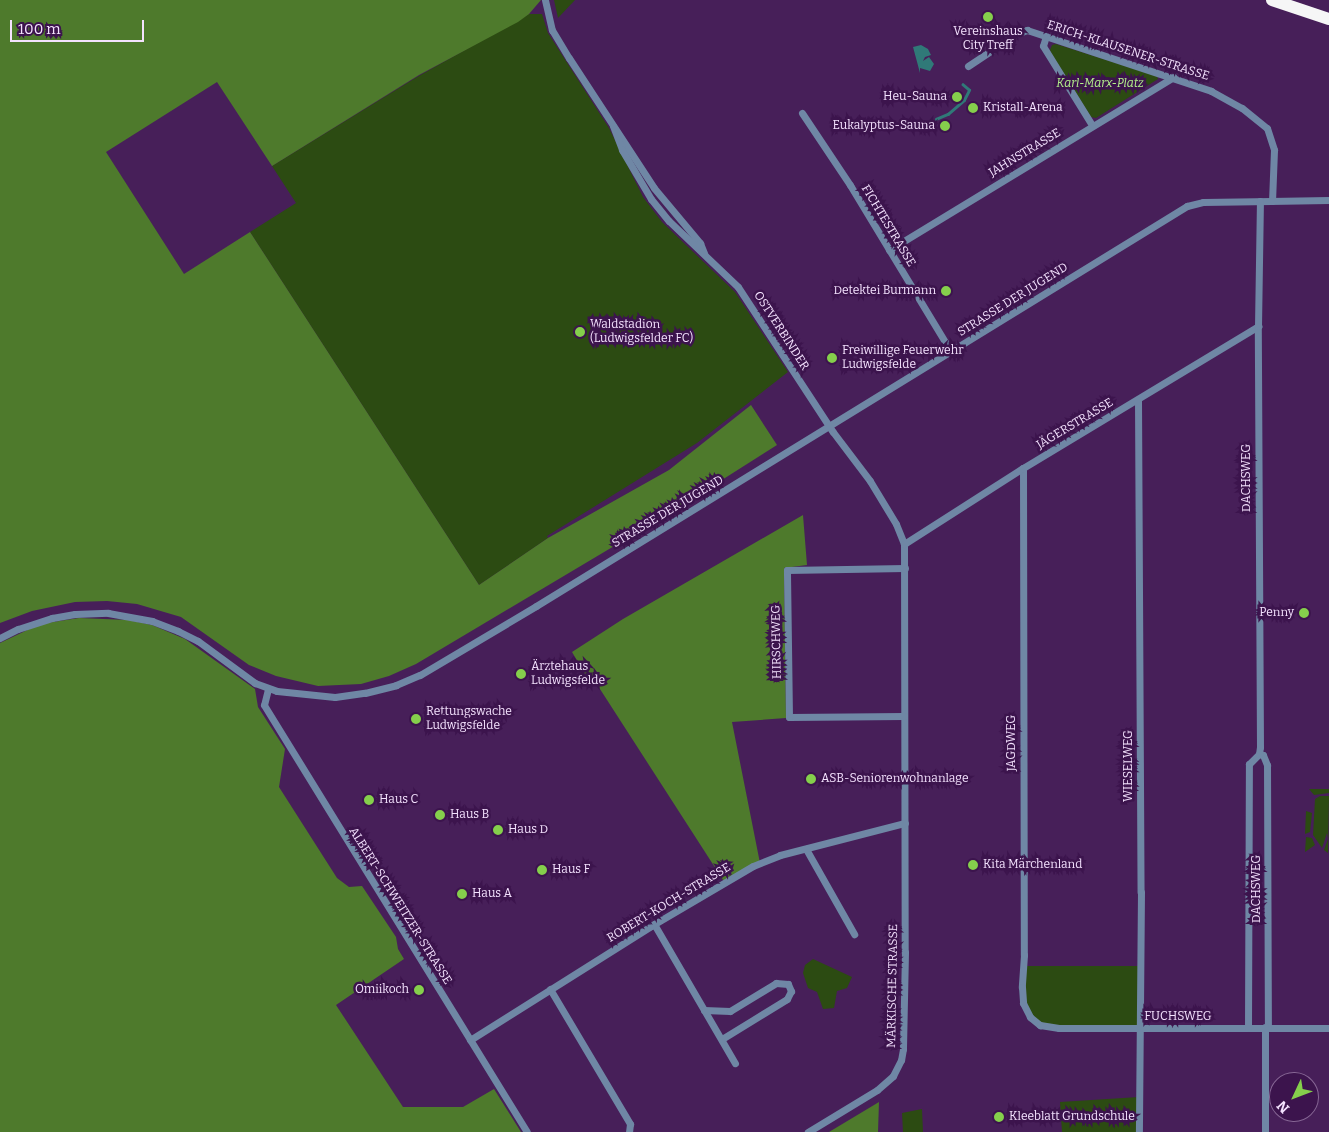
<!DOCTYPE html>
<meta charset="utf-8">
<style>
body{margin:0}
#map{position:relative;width:1329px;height:1132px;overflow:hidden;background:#471f59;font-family:Bitter,serif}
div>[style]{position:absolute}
.green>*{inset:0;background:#2c4b12}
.forest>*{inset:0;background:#4e7a2c}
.water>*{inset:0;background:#307978}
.stream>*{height:2.5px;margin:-1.25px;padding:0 1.25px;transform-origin:1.25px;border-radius:1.25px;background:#307978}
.street>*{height:7px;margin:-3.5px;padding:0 3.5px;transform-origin:3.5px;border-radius:3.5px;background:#6f87a5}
.highway>*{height:12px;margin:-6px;padding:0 6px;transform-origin:6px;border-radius:6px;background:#f6f6f6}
.dots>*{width:14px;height:14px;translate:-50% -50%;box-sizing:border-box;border:2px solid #3c144d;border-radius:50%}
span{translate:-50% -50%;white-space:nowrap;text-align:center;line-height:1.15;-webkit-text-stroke:5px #3c144d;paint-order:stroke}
.poi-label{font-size:12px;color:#f4e2fe}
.right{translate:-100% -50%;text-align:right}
.left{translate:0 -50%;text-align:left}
.street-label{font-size:12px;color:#f4e2fe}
.park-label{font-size:12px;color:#b4f38b;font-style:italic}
.north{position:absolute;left:1269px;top:1072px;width:50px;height:50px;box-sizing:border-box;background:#3c144d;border:1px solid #866694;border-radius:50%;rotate:227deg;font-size:14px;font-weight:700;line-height:20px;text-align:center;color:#f4e2fe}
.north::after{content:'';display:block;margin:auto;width:18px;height:22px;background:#85cf4c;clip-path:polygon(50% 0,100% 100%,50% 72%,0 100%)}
.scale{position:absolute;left:10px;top:20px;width:134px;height:22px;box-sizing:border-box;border:2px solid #f4e2fe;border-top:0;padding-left:6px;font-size:15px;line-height:18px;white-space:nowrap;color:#f4e2fe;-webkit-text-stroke:4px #3c144d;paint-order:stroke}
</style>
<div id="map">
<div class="green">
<div style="clip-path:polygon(554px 0,575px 0,558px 18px)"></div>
<div style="clip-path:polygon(529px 14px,542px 14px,548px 33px,609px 128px,643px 197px,662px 222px,735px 292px,788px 372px,697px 443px,547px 536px,548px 538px,479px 585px,250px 232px,296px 203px,272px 166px,417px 77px)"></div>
<div style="clip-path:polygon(1056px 44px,1157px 76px,1158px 79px,1096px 118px,1091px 117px,1052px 55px,1050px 50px,1052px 45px)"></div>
<div style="clip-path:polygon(1309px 789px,1329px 789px,1329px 793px,1314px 795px)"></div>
<div style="clip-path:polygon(1320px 796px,1329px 796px,1328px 853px,1324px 850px,1328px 839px,1327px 833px,1322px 848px,1313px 835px,1315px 799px)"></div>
<div style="clip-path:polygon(1306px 811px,1312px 813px,1310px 832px,1305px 834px)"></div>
<div style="clip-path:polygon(1306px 837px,1312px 838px,1315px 845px,1305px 852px)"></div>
<div style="clip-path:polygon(813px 959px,852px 977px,847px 988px,837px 991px,834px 1008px,823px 1009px,817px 992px,808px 988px,803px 973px,805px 965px)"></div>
<div style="clip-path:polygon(1023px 966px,1141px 966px,1140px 1028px,1040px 1025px,1023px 1003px)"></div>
<div style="clip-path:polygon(1139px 1097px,1139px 1132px,1062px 1132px,1060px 1102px)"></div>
<div style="clip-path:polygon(922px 1109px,923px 1132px,903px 1132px,902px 1113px)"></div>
</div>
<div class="forest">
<div style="clip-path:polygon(0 0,541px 0,529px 14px,518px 22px,419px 75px,272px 166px,217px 82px,106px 152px,184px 274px,250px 232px,479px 585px,548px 538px,669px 470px,751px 405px,777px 445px,673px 511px,416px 664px,389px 676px,361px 684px,318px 686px,276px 676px,249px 665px,181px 617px,137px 604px,107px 601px,75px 602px,32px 611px,0 623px)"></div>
<div style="clip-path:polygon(803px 515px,807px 565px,784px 568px,786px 718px,732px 722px,760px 863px,725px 883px,589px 672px,585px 674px,572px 652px,623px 619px)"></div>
<div style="clip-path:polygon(79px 618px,128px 620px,152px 625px,185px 639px,255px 689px,258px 707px,285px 749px,279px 787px,337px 878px,349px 887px,362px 886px,396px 937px,398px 949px,404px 959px,336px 1005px,403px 1107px,463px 1107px,494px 1089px,521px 1132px,0 1132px,0 643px,40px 624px)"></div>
<div style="clip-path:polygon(879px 1102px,878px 1132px,829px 1132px)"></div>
</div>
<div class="water">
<div style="clip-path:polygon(921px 45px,928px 49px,931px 55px,925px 57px,923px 61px,929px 57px,934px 64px,930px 71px,920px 68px,920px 73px,913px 47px)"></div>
</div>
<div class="stream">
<div style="left:936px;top:119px;width:13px;rotate:-23deg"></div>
<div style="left:948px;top:114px;width:21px;rotate:-41deg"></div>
<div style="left:964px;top:100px;width:11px;rotate:-63deg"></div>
<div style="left:969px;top:90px;width:8px;rotate:-140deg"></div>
</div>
<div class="street">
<div style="left:545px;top:0;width:31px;rotate:77deg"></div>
<div style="left:552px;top:30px;width:33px;rotate:59deg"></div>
<div style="left:569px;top:58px;width:155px;rotate:56.8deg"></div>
<div style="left:654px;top:188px;width:72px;rotate:50.1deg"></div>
<div style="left:700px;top:243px;width:11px;rotate:68deg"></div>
<div style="left:1046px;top:36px;width:10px;rotate:107deg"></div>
<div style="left:1043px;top:46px;width:93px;rotate:58.2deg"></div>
<div style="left:968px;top:66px;width:58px;rotate:-33.7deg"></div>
<div style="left:1016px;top:34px;width:12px;rotate:-20deg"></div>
<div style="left:1027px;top:30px;width:194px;rotate:18.3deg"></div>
<div style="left:1211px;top:91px;width:35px;rotate:29deg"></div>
<div style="left:1242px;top:108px;width:32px;rotate:39deg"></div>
<div style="left:1267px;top:128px;width:23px;rotate:72deg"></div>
<div style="left:1274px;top:150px;width:51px;rotate:92.2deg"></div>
<div style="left:802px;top:113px;width:87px;rotate:56.3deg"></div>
<div style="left:850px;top:185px;width:195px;rotate:58.8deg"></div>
<div style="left:613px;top:126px;width:26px;rotate:69deg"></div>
<div style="left:622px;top:150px;width:57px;rotate:59.4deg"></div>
<div style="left:651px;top:199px;width:28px;rotate:51deg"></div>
<div style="left:669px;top:221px;width:95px;rotate:43.7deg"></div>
<div style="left:738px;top:287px;width:173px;rotate:56.8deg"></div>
<div style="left:833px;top:432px;width:61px;rotate:52.9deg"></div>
<div style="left:870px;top:481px;width:50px;rotate:58.8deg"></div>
<div style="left:896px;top:524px;width:22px;rotate:68deg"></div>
<div style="left:904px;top:544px;width:408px;rotate:89.9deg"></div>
<div style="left:905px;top:952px;width:97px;rotate:91.2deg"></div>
<div style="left:903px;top:1049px;width:11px;rotate:100deg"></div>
<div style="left:901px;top:1060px;width:18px;rotate:117deg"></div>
<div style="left:893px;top:1076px;width:21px;rotate:139deg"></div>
<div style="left:877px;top:1090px;width:81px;rotate:148.7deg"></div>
<div style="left:889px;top:250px;width:333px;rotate:-31.3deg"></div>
<div style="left:1138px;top:400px;width:492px;rotate:89.7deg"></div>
<div style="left:1141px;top:892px;width:240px;rotate:90.5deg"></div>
<div style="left:1023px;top:468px;width:487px;rotate:89.9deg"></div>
<div style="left:1024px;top:955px;width:32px;rotate:94deg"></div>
<div style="left:1022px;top:987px;width:16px;rotate:86deg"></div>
<div style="left:1023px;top:1003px;width:16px;rotate:63deg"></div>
<div style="left:1030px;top:1017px;width:13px;rotate:39deg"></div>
<div style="left:1040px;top:1025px;width:19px;rotate:9deg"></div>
<div style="left:1059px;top:1028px;width:270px"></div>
<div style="left:904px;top:544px;width:141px;rotate:-32.6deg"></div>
<div style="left:1023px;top:468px;width:275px;rotate:-31.1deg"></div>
<div style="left:0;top:638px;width:20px;rotate:-27deg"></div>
<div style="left:18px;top:629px;width:36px;rotate:-18deg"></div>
<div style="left:52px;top:618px;width:23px;rotate:-10deg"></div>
<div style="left:75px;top:614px;width:33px;rotate:-2deg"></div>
<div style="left:108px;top:613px;width:45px;rotate:10.3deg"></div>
<div style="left:152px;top:621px;width:28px;rotate:21deg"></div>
<div style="left:178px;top:631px;width:22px;rotate:27deg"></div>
<div style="left:198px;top:641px;width:71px;rotate:36.4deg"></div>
<div style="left:255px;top:683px;width:23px;rotate:20deg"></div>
<div style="left:277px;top:691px;width:58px;rotate:5.9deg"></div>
<div style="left:335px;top:697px;width:30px;rotate:-8deg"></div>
<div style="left:365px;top:693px;width:32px;rotate:-14deg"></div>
<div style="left:396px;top:685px;width:26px;rotate:-23deg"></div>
<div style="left:420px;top:675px;width:135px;rotate:-30.7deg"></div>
<div style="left:536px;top:606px;width:764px;rotate:-31.57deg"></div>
<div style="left:1187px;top:206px;width:16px;rotate:-14deg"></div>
<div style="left:1203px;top:202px;width:126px;rotate:-0.9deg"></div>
<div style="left:268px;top:689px;width:16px;rotate:104deg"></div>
<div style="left:264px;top:705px;width:501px;rotate:58.37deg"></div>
<div style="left:904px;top:716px;width:115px;rotate:179.5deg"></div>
<div style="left:789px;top:717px;width:147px;rotate:-90.8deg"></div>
<div style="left:787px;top:570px;width:118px;rotate:-1deg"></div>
<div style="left:1259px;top:754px;width:4px;rotate:14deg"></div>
<div style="left:1263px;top:755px;width:11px;rotate:68deg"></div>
<div style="left:1267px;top:765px;width:263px;rotate:89.8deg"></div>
<div style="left:806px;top:849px;width:98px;rotate:60.5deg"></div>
<div style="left:654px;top:924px;width:161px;rotate:59.8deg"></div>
<div style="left:550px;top:989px;width:157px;rotate:59.3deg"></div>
<div style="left:630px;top:1124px;width:8px;rotate:97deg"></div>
<div style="left:704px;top:1010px;width:26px;rotate:2deg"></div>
<div style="left:730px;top:1011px;width:54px;rotate:-31.3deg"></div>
<div style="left:776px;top:983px;width:12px;rotate:5deg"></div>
<div style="left:788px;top:984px;width:8px;rotate:67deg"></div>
<div style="left:791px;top:991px;width:9px;rotate:117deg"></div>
<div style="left:787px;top:999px;width:76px;rotate:148.4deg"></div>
<div style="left:1265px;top:1027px;width:105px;rotate:90deg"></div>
<div style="left:1248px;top:1028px;width:264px;rotate:-89.8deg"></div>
<div style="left:1249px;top:764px;width:14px;rotate:-45deg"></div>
<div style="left:1259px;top:754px;width:7px;rotate:-82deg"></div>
<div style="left:1260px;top:747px;width:421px;rotate:-90.3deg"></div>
<div style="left:1258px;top:326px;width:125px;rotate:-89.1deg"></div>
<div style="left:470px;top:1040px;width:214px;rotate:-32.2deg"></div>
<div style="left:651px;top:926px;width:118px;rotate:-30.5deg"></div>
<div style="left:753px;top:866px;width:29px;rotate:-22deg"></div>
<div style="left:780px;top:855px;width:129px;rotate:-14.4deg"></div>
</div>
<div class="highway">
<div style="left:1272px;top:0;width:60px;rotate:18.4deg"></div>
</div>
<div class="dots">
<div style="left:988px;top:17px;background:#85cf4c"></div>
<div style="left:957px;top:97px;background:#85cf4c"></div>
<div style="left:973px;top:108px;background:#85cf4c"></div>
<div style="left:945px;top:126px;background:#85cf4c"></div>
<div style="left:946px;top:291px;background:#85cf4c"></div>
<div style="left:580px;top:332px;background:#85cf4c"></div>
<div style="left:832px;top:358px;background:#85cf4c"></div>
<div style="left:1304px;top:613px;background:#85cf4c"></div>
<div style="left:521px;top:674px;background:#85cf4c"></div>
<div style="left:416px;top:719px;background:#85cf4c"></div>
<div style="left:811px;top:779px;background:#85cf4c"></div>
<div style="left:369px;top:800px;background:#85cf4c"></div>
<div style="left:440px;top:815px;background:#85cf4c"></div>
<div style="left:498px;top:830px;background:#85cf4c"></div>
<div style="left:973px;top:865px;background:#85cf4c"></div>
<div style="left:542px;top:870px;background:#85cf4c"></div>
<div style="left:462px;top:894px;background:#85cf4c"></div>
<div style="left:419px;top:990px;background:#85cf4c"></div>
<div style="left:999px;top:1117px;background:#85cf4c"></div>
</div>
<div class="poi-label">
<span style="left:988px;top:39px">Vereinshaus<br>City Treff</span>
<span class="right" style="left:947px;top:97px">Heu-Sauna</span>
<span class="left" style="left:983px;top:108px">Kristall-Arena</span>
<span class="right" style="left:935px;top:126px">Eukalyptus-Sauna</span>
<span class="right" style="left:936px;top:291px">Detektei Burmann</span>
<span class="left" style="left:590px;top:332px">Waldstadion<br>(Ludwigsfelder FC)</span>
<span class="left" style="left:842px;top:358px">Freiwillige Feuerwehr<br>Ludwigsfelde</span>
<span class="right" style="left:1294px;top:613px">Penny</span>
<span class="left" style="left:531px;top:674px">Ärztehaus<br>Ludwigsfelde</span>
<span class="left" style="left:426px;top:719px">Rettungswache<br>Ludwigsfelde</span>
<span class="left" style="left:821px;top:779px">ASB-Seniorenwohnanlage</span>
<span class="left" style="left:379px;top:800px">Haus C</span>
<span class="left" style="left:450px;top:815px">Haus B</span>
<span class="left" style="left:508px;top:830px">Haus D</span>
<span class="left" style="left:983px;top:865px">Kita Märchenland</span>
<span class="left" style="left:552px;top:870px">Haus F</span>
<span class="left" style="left:472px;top:894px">Haus A</span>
<span class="right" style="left:409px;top:990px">Omiikoch</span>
<span class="left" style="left:1009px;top:1117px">Kleeblatt Grundschule</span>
</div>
<div class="street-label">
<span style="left:1128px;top:51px;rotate:18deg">ERICH-KLAUSENER-STRASSE</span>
<span style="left:1025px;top:153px;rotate:-31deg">JAHNSTRASSE</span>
<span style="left:888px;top:226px;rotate:59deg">FICHTESTRASSE</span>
<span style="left:1013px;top:300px;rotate:-32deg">STRASSE DER JUGEND</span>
<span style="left:781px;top:331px;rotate:57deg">OSTVERBINDER</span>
<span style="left:1075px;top:424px;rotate:-31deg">JÄGERSTRASSE</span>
<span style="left:1247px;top:478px;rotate:-90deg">DACHSWEG</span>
<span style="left:668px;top:512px;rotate:-31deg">STRASSE DER JUGEND</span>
<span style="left:777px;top:642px;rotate:-91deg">HIRSCHWEG</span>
<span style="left:1012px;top:743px;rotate:-90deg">JAGDWEG</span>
<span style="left:1129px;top:766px;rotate:-90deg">WIESELWEG</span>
<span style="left:1257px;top:889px;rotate:-90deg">DACHSWEG</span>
<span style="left:669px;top:903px;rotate:-31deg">ROBERT-KOCH-STRASSE</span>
<span style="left:400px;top:906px;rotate:58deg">ALBERT-SCHWEITZER-STRASSE</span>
<span style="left:893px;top:986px;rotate:-89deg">MÄRKISCHE STRASSE</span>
<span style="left:1178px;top:1017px">FUCHSWEG</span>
</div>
<div class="park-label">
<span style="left:1100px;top:84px">Karl-Marx-Platz</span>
</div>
<div class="north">N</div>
<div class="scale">100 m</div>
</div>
